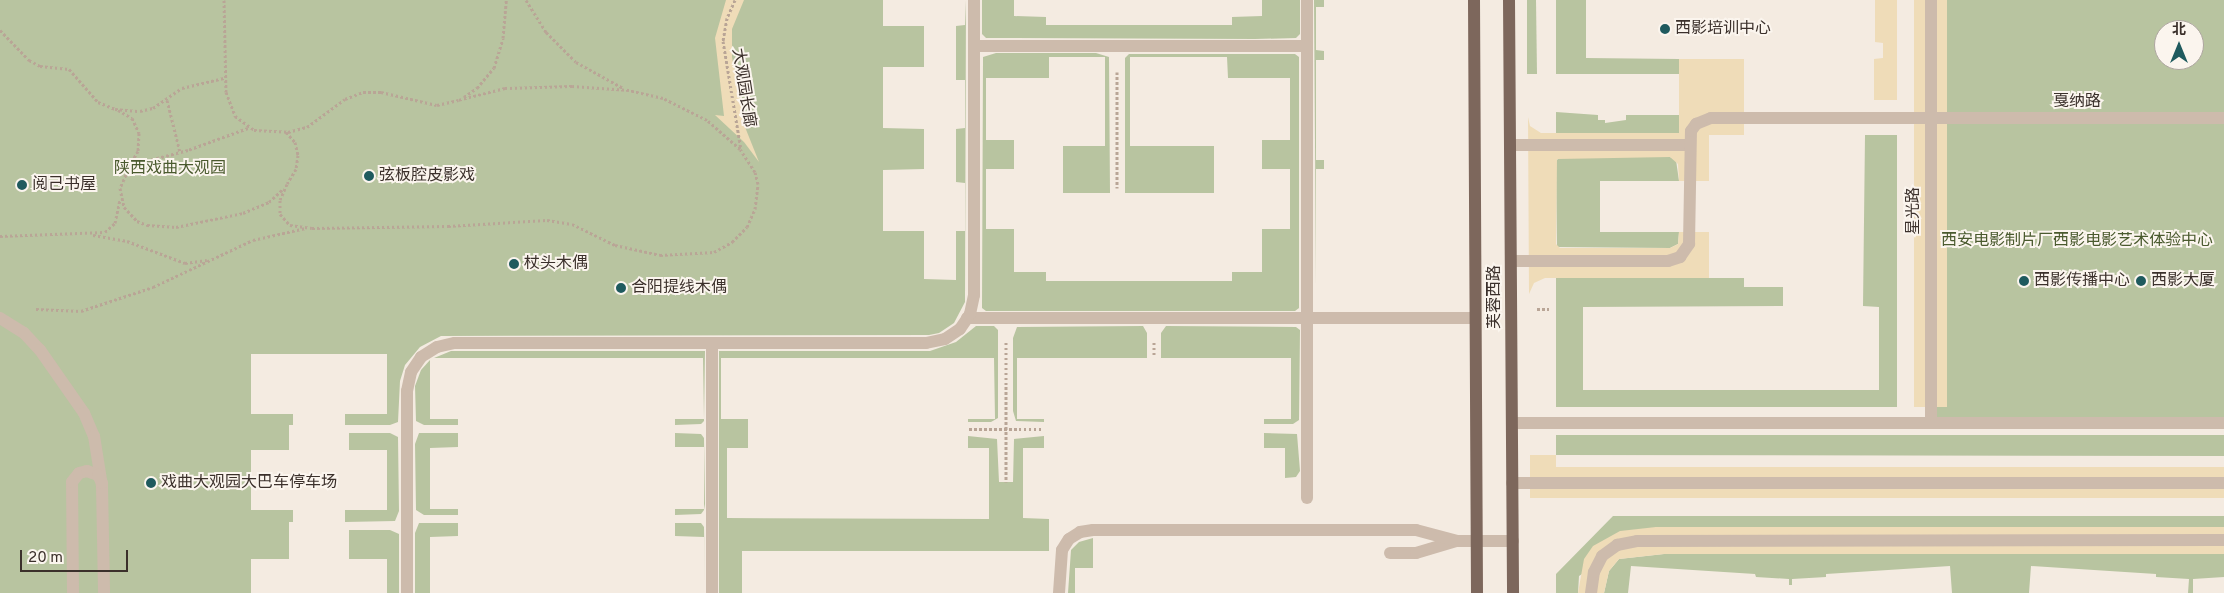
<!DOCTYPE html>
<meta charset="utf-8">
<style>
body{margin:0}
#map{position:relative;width:2224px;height:593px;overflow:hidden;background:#f4ebe1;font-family:Overpass,"Noto Sans SC",sans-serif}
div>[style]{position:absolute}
.green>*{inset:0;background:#b8c4a0}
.sand>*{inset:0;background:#efdcb8}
.path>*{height:3px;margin-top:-1.5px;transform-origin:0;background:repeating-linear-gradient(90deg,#b9a596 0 2.5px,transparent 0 5px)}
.minor>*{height:12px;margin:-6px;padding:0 6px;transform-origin:6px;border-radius:6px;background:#cdbbac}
.major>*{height:12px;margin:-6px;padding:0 6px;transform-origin:6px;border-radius:6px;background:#7d675c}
.dots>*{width:14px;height:14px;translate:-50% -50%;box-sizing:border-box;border:2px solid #fbf5ee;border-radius:50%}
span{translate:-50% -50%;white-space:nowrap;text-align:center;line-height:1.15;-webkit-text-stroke:4px #fbf5ee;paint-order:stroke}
.poi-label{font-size:16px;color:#3b302b}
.left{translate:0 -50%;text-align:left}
.street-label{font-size:16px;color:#3b302b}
.park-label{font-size:16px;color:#4a5a2e}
.north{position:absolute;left:2154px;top:20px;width:50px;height:50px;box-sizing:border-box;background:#fbf5ee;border:1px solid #aea6a0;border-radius:50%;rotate:0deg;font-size:14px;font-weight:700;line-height:20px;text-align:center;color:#3b302b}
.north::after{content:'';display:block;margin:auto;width:18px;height:22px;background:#1f5a5e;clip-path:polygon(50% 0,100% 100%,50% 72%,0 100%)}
.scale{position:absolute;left:20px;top:550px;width:108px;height:22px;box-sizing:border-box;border:2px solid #3b302b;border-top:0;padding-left:6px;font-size:15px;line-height:18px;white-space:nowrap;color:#3b302b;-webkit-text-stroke:4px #fbf5ee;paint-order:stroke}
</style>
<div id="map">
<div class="green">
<div style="clip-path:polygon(0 0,883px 0,883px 26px,924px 26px,924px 67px,883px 67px,883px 128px,924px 129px,924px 169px,883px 170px,883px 231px,924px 231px,924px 279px,956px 280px,956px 231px,965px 231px,965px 183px,956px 182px,956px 129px,965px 128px,965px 80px,956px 80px,956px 26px,965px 25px,966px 0,965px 302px,954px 323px,939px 333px,929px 335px,441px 336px,420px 347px,405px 365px,400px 381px,398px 422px,390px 425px,345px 425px,345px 414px,387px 414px,387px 354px,251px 354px,251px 414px,293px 414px,293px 425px,289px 425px,289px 450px,251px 450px,251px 510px,293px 510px,293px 522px,289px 522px,289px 559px,251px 559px,251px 593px,0 593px)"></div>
<div style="clip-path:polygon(982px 0,1014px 0,1014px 16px,1046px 17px,1046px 25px,1232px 25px,1232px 17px,1262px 16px,1262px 0,1300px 0,1300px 34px,1296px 38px,1255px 39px,986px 38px,982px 34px)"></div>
<div style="clip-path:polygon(1314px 0,1324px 0,1324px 7px,1316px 7px,1316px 50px,1324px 51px,1324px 60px,1316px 60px,1316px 160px,1324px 160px,1324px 169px,1316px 169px,1316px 287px)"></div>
<div style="clip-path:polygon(1527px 0,1536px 0,1537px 74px,1527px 74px)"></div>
<div style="clip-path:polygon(1556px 0,1586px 0,1586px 58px,1679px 59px,1679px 74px,1556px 74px)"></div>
<div style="clip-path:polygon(evenodd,1931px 0,2224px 0,2224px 423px,1931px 423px,1931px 0,2164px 30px,2194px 30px,2194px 60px,2164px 60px,2164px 30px)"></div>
<div style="clip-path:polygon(1096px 53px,1109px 57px,1110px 193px,1063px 193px,1063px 146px,1105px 146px,1105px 57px,1049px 57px,1049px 78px,986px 78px,986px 140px,1014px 140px,1014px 169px,986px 169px,986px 229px,1014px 229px,1014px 272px,1046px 272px,1046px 281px,1232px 281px,1232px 272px,1262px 272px,1262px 229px,1290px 229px,1290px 169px,1262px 169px,1262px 140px,1290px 140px,1290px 78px,1228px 78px,1227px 57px,1130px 57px,1130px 146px,1214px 146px,1214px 193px,1125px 193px,1125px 58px,1129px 54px,1295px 54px,1299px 57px,1299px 308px,1295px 311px,986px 311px,982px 308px,983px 57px,996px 53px)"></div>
<div style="clip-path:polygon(1556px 112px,1598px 115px,1598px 120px,1605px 120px,1605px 123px,1626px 120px,1626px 115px,1679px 115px,1679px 133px,1556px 133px)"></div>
<div style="clip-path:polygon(1865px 135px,1897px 135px,1897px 407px,1556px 407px,1556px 278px,1744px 278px,1744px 287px,1783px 287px,1783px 306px,1583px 307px,1583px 390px,1879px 390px,1879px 307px,1863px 306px)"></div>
<div style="clip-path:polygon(1560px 157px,1670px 157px,1676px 160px,1679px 181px,1600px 181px,1600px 232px,1679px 232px,1678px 244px,1670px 248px,1557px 247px,1556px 161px)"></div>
<div style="clip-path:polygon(976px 326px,994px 326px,998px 330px,998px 418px,991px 422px,968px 422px,968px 419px,995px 419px,994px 358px,721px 358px,721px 419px,748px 419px,748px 448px,727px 448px,727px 518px,989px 519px,989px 448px,968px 448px,968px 436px,997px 439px,999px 482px,1013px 482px,1014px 439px,1044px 436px,1044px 448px,1023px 448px,1023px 518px,1049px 519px,1049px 551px,742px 551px,742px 593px,719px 593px,719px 351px,930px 351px,956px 342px)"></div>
<div style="clip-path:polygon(1143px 326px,1147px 333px,1147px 358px,1017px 358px,1017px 419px,1044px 419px,1044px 422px,1016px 421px,1013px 411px,1013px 338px,1017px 327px)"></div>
<div style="clip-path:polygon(1166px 326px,1296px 327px,1300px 330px,1299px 420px,1293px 424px,1264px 424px,1264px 419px,1291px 419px,1291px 358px,1161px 358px,1161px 333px)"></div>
<div style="clip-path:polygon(451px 351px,705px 351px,704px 421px,701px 424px,675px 425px,675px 419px,704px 419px,703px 358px,434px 358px)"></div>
<div style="clip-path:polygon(430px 360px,430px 419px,458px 419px,458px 425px,424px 425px,416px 421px,415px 386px,421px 370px)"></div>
<div style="clip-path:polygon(349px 433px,390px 433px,398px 437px,399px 511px,395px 521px,345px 522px,345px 510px,387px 510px,387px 450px,349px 450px)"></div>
<div style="clip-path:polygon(419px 433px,458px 433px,458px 447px,430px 448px,430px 509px,458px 509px,458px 515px,424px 515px,416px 510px,415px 444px)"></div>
<div style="clip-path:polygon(675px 433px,701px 434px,704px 438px,705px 504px,704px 510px,701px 514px,675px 515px,675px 509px,704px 509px,704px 447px,675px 447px)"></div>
<div style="clip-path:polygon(1264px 433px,1297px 434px,1300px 471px,1296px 477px,1285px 478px,1285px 448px,1264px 448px)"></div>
<div style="clip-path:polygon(1556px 435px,2224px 435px,2224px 456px,1556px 455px)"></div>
<div style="clip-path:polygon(1613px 516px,2224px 516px,2224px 527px,1656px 527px,1579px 576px,1578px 593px,1556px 593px,1556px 574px)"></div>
<div style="clip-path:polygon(419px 523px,458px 523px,458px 536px,430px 537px,430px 593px,415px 593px,415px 533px)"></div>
<div style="clip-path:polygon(675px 523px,701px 523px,704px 527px,705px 593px,704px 537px,675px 536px)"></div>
<div style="clip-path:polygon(349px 530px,390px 530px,399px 534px,399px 593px,387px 593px,387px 559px,349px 559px)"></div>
<div style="clip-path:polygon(1093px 538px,1093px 568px,1075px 568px,1075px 593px,1068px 593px,1071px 550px,1079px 542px)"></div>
<div style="clip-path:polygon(1664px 554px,2224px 554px,2224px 577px,2193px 579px,2193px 593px,2188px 593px,2189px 579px,2156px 577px,2156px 574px,2031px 566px,2029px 593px,1952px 593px,1950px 566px,1826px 574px,1826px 577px,1792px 579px,1792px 585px,1789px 585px,1789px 579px,1756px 577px,1755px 574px,1631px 566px,1628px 593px,1604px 593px,1609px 571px,1619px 559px)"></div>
</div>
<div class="sand">
<div style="clip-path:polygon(726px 0,744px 0,732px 29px,732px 57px,745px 127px,759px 162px,744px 142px,715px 115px,724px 116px,715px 38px)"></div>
<div style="clip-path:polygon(1875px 0,1897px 0,1897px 100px,1874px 100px,1874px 59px,1883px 58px,1883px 43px,1875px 42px)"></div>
<div style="clip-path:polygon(1914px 0,1947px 0,1947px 407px,1914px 407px)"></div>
<div style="clip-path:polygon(1679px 59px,1744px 59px,1744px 135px,1709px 135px,1709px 181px,1679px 181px,1678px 164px,1670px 157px,1557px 159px,1556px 244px,1560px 248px,1670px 248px,1678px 244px,1679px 232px,1709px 232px,1709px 278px,1545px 278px,1534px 283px,1529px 294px,1528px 117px,1530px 126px,1541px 133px,1679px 133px)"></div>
<div style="clip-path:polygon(1530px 455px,1556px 455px,1556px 467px,2224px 467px,2224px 498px,1530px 498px)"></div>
<div style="clip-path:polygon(1656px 527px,2224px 527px,2224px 554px,1664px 554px,1619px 559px,1609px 571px,1604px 593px,1578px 593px,1584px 559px,1593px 546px,1620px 531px)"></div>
</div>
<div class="path">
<div style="left:224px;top:0;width:92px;rotate:88.8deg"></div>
<div style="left:226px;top:92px;width:26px;rotate:69deg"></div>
<div style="left:235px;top:116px;width:24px;rotate:36deg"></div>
<div style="left:254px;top:130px;width:34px;rotate:3deg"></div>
<div style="left:288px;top:132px;width:20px;rotate:-15deg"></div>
<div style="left:307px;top:127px;width:47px;rotate:-36.4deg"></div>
<div style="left:345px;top:99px;width:19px;rotate:-21deg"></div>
<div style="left:363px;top:92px;width:18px"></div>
<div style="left:381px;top:92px;width:57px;rotate:13.1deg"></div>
<div style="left:437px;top:105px;width:22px;rotate:-13deg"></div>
<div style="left:526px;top:0;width:38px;rotate:58deg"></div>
<div style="left:546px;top:32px;width:42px;rotate:45deg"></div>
<div style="left:576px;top:62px;width:54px;rotate:29deg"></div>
<div style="left:735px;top:0;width:20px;rotate:114deg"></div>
<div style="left:727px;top:18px;width:23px;rotate:100deg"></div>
<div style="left:723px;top:41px;width:110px;rotate:80.6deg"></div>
<div style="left:0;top:30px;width:42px;rotate:46deg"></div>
<div style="left:29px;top:60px;width:13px;rotate:29deg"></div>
<div style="left:40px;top:66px;width:29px;rotate:6deg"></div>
<div style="left:69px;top:69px;width:44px;rotate:48.7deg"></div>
<div style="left:98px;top:102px;width:18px;rotate:22deg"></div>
<div style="left:115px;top:109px;width:25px;rotate:5deg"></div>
<div style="left:140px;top:111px;width:13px;rotate:-13deg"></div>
<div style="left:153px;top:108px;width:35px;rotate:-35deg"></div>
<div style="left:182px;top:88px;width:43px;rotate:-13.4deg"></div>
<div style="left:1117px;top:72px;width:116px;rotate:90deg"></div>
<div style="left:464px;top:97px;width:16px;rotate:-35deg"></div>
<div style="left:477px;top:88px;width:26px;rotate:-50deg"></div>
<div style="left:494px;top:68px;width:31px;rotate:-73deg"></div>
<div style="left:503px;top:38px;width:38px;rotate:-85deg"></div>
<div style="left:167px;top:100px;width:54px;rotate:76deg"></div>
<div style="left:118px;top:110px;width:16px;rotate:30deg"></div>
<div style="left:132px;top:118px;width:17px;rotate:65deg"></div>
<div style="left:139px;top:133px;width:18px;rotate:93deg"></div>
<div style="left:138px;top:151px;width:17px;rotate:121deg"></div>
<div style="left:248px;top:128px;width:64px;rotate:159.9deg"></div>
<div style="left:188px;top:150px;width:55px;rotate:165.2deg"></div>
<div style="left:135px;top:164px;width:9px;rotate:139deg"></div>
<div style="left:128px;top:170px;width:20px;rotate:114deg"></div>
<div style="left:120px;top:188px;width:19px;rotate:78deg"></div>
<div style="left:124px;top:207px;width:19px;rotate:47deg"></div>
<div style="left:137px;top:221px;width:11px;rotate:22deg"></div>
<div style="left:147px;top:225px;width:29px;rotate:4deg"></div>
<div style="left:176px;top:227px;width:68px;rotate:-11.8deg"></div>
<div style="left:243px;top:213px;width:28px;rotate:-23deg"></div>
<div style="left:269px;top:202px;width:19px;rotate:-43deg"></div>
<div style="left:286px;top:132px;width:13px;rotate:48deg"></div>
<div style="left:295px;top:142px;width:13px;rotate:77deg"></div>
<div style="left:298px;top:155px;width:14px;rotate:98deg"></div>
<div style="left:296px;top:169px;width:17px;rotate:121deg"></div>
<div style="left:287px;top:184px;width:17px;rotate:114deg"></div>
<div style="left:280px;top:200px;width:14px;rotate:90deg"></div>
<div style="left:280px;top:214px;width:15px;rotate:48deg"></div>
<div style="left:290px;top:225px;width:22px;rotate:8deg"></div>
<div style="left:312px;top:228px;width:136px;rotate:-0.8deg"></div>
<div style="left:448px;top:226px;width:99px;rotate:-3.5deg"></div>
<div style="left:547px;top:220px;width:25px;rotate:9deg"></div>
<div style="left:572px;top:224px;width:48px;rotate:26deg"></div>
<div style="left:615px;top:245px;width:46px;rotate:12.5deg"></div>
<div style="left:660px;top:255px;width:54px;rotate:-3.2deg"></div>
<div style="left:714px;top:252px;width:21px;rotate:-29deg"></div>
<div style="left:732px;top:242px;width:21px;rotate:-45deg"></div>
<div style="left:747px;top:227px;width:20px;rotate:-66deg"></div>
<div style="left:755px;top:209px;width:25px;rotate:-83deg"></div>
<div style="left:758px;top:184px;width:12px;rotate:-104deg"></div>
<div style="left:755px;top:172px;width:27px;rotate:-123deg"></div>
<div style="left:740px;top:149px;width:44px;rotate:-138.7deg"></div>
<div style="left:707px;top:120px;width:49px;rotate:-153.4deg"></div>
<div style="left:663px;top:98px;width:35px;rotate:-167deg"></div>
<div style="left:629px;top:90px;width:57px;rotate:-176deg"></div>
<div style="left:572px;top:86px;width:67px;rotate:178.3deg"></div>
<div style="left:505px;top:88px;width:49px;rotate:165.7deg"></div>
<div style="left:93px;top:235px;width:35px;rotate:10deg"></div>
<div style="left:127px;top:241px;width:62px;rotate:20.8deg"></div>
<div style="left:185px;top:263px;width:22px;rotate:-8deg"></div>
<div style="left:0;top:236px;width:105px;rotate:-2.2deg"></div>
<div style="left:105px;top:232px;width:13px;rotate:-42deg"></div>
<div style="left:115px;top:223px;width:24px;rotate:-78deg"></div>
<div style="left:36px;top:309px;width:45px;rotate:2.5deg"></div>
<div style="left:81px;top:311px;width:76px;rotate:-18.4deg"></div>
<div style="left:153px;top:287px;width:110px;rotate:-25.2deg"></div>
<div style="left:253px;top:240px;width:54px;rotate:-12.8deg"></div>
<div style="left:1537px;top:309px;width:12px"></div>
<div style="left:1006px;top:342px;width:140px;rotate:90deg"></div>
<div style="left:1154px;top:342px;width:13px;rotate:90deg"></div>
<div style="left:969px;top:429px;width:74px"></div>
</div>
<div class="minor">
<div style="left:1307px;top:0;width:498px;rotate:90deg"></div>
<div style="left:1931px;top:0;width:423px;rotate:90deg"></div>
<div style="left:974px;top:46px;width:333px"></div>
<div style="left:1510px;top:145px;width:180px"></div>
<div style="left:1511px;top:261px;width:157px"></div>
<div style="left:1668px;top:261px;width:13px;rotate:-18deg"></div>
<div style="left:1680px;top:257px;width:16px;rotate:-55deg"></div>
<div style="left:1689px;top:244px;width:113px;rotate:-89deg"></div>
<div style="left:1691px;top:131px;width:9px;rotate:-54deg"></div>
<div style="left:1696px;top:124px;width:16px;rotate:-22deg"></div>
<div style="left:1711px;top:118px;width:513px"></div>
<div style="left:0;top:318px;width:28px;rotate:32deg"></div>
<div style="left:24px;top:333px;width:23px;rotate:47deg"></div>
<div style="left:40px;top:350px;width:77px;rotate:55.1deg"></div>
<div style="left:84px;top:413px;width:25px;rotate:67deg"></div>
<div style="left:94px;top:436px;width:51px;rotate:80.9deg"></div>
<div style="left:102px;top:486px;width:107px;rotate:88.9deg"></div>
<div style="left:967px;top:318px;width:508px"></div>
<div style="left:712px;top:343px;width:250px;rotate:90deg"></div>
<div style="left:1512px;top:423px;width:712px"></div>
<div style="left:1512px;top:483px;width:712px"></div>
<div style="left:1390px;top:553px;width:26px"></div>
<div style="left:1416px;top:553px;width:42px;rotate:-16.7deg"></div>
<div style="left:73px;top:593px;width:111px;rotate:-90.5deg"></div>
<div style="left:72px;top:482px;width:11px;rotate:-52deg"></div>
<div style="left:79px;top:473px;width:8px;rotate:-14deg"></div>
<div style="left:87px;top:471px;width:12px;rotate:20deg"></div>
<div style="left:98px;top:475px;width:9px;rotate:63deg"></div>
<div style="left:407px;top:593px;width:202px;rotate:-90deg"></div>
<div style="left:407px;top:391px;width:19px;rotate:-78deg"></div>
<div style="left:411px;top:372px;width:18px;rotate:-56deg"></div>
<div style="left:421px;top:357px;width:19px;rotate:-32deg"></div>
<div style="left:437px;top:347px;width:18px;rotate:-13deg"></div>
<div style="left:455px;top:343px;width:471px"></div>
<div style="left:926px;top:343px;width:19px;rotate:-12deg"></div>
<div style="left:945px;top:339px;width:18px;rotate:-34deg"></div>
<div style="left:960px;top:329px;width:18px;rotate:-56deg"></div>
<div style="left:970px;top:314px;width:19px;rotate:-78deg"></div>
<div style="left:974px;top:295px;width:295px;rotate:-90deg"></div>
<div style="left:1059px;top:593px;width:43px;rotate:-86deg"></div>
<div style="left:1062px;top:550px;width:13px;rotate:-58deg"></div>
<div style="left:1069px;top:539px;width:13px;rotate:-32deg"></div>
<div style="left:1080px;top:532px;width:13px;rotate:-9deg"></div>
<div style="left:1093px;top:530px;width:323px"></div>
<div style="left:1416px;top:530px;width:42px;rotate:15deg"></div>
<div style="left:1457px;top:541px;width:56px"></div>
<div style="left:1591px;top:593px;width:21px;rotate:-82deg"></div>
<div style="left:1594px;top:572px;width:18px;rotate:-63deg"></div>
<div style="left:1602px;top:556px;width:19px;rotate:-36deg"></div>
<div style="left:1617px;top:545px;width:20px;rotate:-11deg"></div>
<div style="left:1637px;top:541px;width:587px;rotate:-0.1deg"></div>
</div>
<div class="major">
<div style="left:1474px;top:0;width:593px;rotate:89.71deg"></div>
<div style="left:1509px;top:0;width:593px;rotate:89.61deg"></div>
</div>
<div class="dots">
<div style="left:1665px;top:29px;background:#1f5a5e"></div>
<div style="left:369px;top:176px;background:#1f5a5e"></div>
<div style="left:22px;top:185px;background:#1f5a5e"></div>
<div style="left:514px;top:264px;background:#1f5a5e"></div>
<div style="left:2024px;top:281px;background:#1f5a5e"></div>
<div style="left:2141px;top:281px;background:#1f5a5e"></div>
<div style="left:621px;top:288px;background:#1f5a5e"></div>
<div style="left:151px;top:483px;background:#1f5a5e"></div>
</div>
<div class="poi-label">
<span class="left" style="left:1675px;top:29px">西影培训中心</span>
<span class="left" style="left:379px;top:176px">弦板腔皮影戏</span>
<span class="left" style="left:32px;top:185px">阅己书屋</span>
<span class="left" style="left:524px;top:264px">杖头木偶</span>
<span class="left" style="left:2034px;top:281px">西影传播中心</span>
<span class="left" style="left:2151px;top:281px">西影大厦</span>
<span class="left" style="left:631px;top:288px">合阳提线木偶</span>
<span class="left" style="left:161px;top:483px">戏曲大观园大巴车停车场</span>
</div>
<div class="street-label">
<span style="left:743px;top:88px;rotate:81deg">大观园长廊</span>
<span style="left:2077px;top:102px">戛纳路</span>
<span style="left:1914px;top:211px;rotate:-90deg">星光路</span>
<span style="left:1495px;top:297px;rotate:-90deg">芙蓉西路</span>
</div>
<div class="park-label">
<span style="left:170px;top:169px">陕西戏曲大观园</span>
<span style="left:2077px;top:241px">西安电影制片厂·西影电影艺术体验中心</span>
</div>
<div class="north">北</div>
<div class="scale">20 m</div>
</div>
